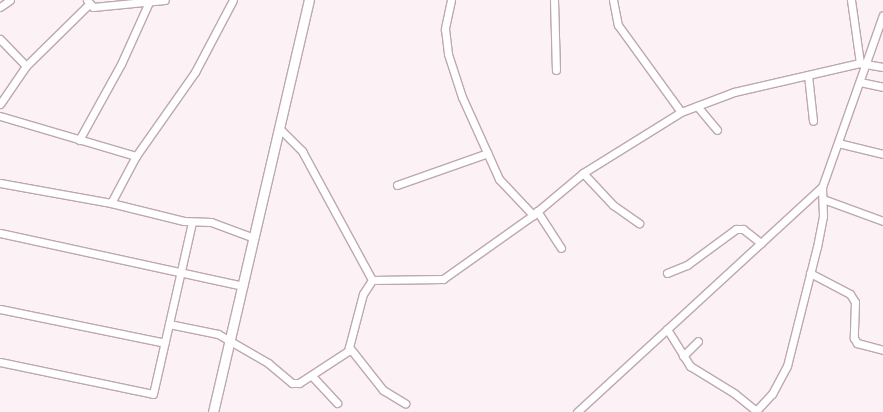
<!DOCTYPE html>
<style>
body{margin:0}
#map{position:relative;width:883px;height:412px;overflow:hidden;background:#fcf2f6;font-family:"Alegreya Sans",sans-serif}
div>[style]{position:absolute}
.roads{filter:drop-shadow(1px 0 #bea7b2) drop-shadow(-1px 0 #bea7b2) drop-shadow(0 1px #bea7b2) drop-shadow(0 -1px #bea7b2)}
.minor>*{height:7px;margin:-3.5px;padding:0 3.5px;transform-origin:3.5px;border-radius:3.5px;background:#fff}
.major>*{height:9px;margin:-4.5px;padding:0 4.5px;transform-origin:4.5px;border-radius:4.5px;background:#fff}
span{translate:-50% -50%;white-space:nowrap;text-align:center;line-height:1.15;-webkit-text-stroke:5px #fff;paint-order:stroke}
</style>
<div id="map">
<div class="roads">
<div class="minor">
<div style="left:87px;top:0;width:9px;rotate:49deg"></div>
<div style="left:93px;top:7px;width:72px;rotate:-5.6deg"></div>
<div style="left:451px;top:0;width:30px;rotate:102deg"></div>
<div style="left:445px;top:29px;width:25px;rotate:83deg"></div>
<div style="left:448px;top:54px;width:45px;rotate:72deg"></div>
<div style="left:462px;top:97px;width:90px;rotate:65.7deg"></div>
<div style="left:499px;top:179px;width:50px;rotate:46.6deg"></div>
<div style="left:554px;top:0;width:70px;rotate:88.4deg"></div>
<div style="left:613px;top:0;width:25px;rotate:79deg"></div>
<div style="left:618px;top:25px;width:107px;rotate:54.1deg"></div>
<div style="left:851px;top:0;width:64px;rotate:81.9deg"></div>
<div style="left:0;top:7px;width:12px;rotate:-35deg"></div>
<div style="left:0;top:39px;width:37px;rotate:46deg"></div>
<div style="left:808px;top:75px;width:46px;rotate:83.8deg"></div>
<div style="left:860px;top:82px;width:24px;rotate:12deg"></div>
<div style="left:0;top:104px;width:46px;rotate:-55.6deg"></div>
<div style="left:26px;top:66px;width:87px;rotate:-44.5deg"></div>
<div style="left:697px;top:106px;width:31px;rotate:50deg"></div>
<div style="left:0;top:116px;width:142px;rotate:16.4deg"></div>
<div style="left:279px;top:128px;width:33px;rotate:45deg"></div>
<div style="left:302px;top:151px;width:147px;rotate:61.5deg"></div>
<div style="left:79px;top:140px;width:87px;rotate:-61.1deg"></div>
<div style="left:121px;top:64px;width:68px;rotate:-65.7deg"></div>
<div style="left:838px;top:143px;width:46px;rotate:13.7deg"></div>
<div style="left:583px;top:173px;width:44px;rotate:46.8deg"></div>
<div style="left:613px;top:205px;width:32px;rotate:35deg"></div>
<div style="left:0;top:183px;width:113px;rotate:10.2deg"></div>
<div style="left:111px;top:203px;width:75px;rotate:13.9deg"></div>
<div style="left:184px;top:221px;width:27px;rotate:2deg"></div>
<div style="left:211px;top:222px;width:46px;rotate:20.4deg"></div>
<div style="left:397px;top:185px;width:96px;rotate:-19.4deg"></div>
<div style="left:823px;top:199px;width:64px;rotate:20.1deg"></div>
<div style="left:111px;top:203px;width:53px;rotate:-62deg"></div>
<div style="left:136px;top:156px;width:103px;rotate:-54.9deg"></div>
<div style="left:195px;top:72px;width:81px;rotate:-62.2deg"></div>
<div style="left:537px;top:211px;width:44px;rotate:57deg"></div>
<div style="left:0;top:233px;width:249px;rotate:12.3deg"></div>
<div style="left:667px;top:273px;width:22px;rotate:-22deg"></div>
<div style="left:687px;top:265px;width:61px;rotate:-36.3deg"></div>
<div style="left:736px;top:229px;width:7px"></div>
<div style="left:743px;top:229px;width:23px;rotate:38deg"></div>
<div style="left:810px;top:273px;width:45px;rotate:27.7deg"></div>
<div style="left:850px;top:294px;width:9px;rotate:58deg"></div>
<div style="left:855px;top:302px;width:36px;rotate:92deg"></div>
<div style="left:854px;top:338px;width:6px;rotate:59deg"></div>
<div style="left:857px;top:343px;width:27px;rotate:15deg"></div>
<div style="left:0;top:309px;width:168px;rotate:11.6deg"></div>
<div style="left:169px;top:324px;width:50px;rotate:11.5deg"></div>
<div style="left:218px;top:334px;width:58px;rotate:30.1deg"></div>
<div style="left:268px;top:363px;width:31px;rotate:40deg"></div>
<div style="left:292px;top:383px;width:7px"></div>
<div style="left:299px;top:383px;width:59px;rotate:-33.1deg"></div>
<div style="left:348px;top:351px;width:59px;rotate:-75.3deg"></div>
<div style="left:363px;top:294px;width:17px;rotate:-57deg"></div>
<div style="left:372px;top:280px;width:71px;rotate:-0.8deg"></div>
<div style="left:443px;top:279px;width:110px;rotate:-35.4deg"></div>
<div style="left:533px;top:215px;width:65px;rotate:-40deg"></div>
<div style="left:583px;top:173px;width:115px;rotate:-31.9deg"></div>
<div style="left:681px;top:112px;width:57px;rotate:-20.7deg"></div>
<div style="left:734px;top:92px;width:129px;rotate:-13deg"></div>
<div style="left:860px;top:63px;width:23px;rotate:10deg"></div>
<div style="left:667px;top:329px;width:44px;rotate:58.1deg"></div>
<div style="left:690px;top:366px;width:52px;rotate:31.5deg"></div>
<div style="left:734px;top:393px;width:28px;rotate:39deg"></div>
<div style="left:349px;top:347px;width:55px;rotate:51.7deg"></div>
<div style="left:383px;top:390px;width:26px;rotate:31deg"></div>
<div style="left:683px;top:356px;width:21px;rotate:-45deg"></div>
<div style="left:0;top:362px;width:156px;rotate:11.8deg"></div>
<div style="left:153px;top:394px;width:176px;rotate:-77.2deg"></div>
<div style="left:312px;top:376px;width:37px;rotate:47deg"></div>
<div style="left:577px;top:412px;width:333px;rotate:-42.6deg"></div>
<div style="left:755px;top:412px;width:25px;rotate:-47deg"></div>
<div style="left:772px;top:394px;width:32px;rotate:-62deg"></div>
<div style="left:787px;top:366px;width:123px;rotate:-75.9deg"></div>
<div style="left:817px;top:247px;width:32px;rotate:-79deg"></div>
<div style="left:823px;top:216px;width:29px;rotate:-92deg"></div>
<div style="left:822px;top:187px;width:182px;rotate:-70.5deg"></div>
</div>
<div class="major">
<div style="left:213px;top:412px;width:423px;rotate:-76.9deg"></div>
</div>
</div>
</div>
